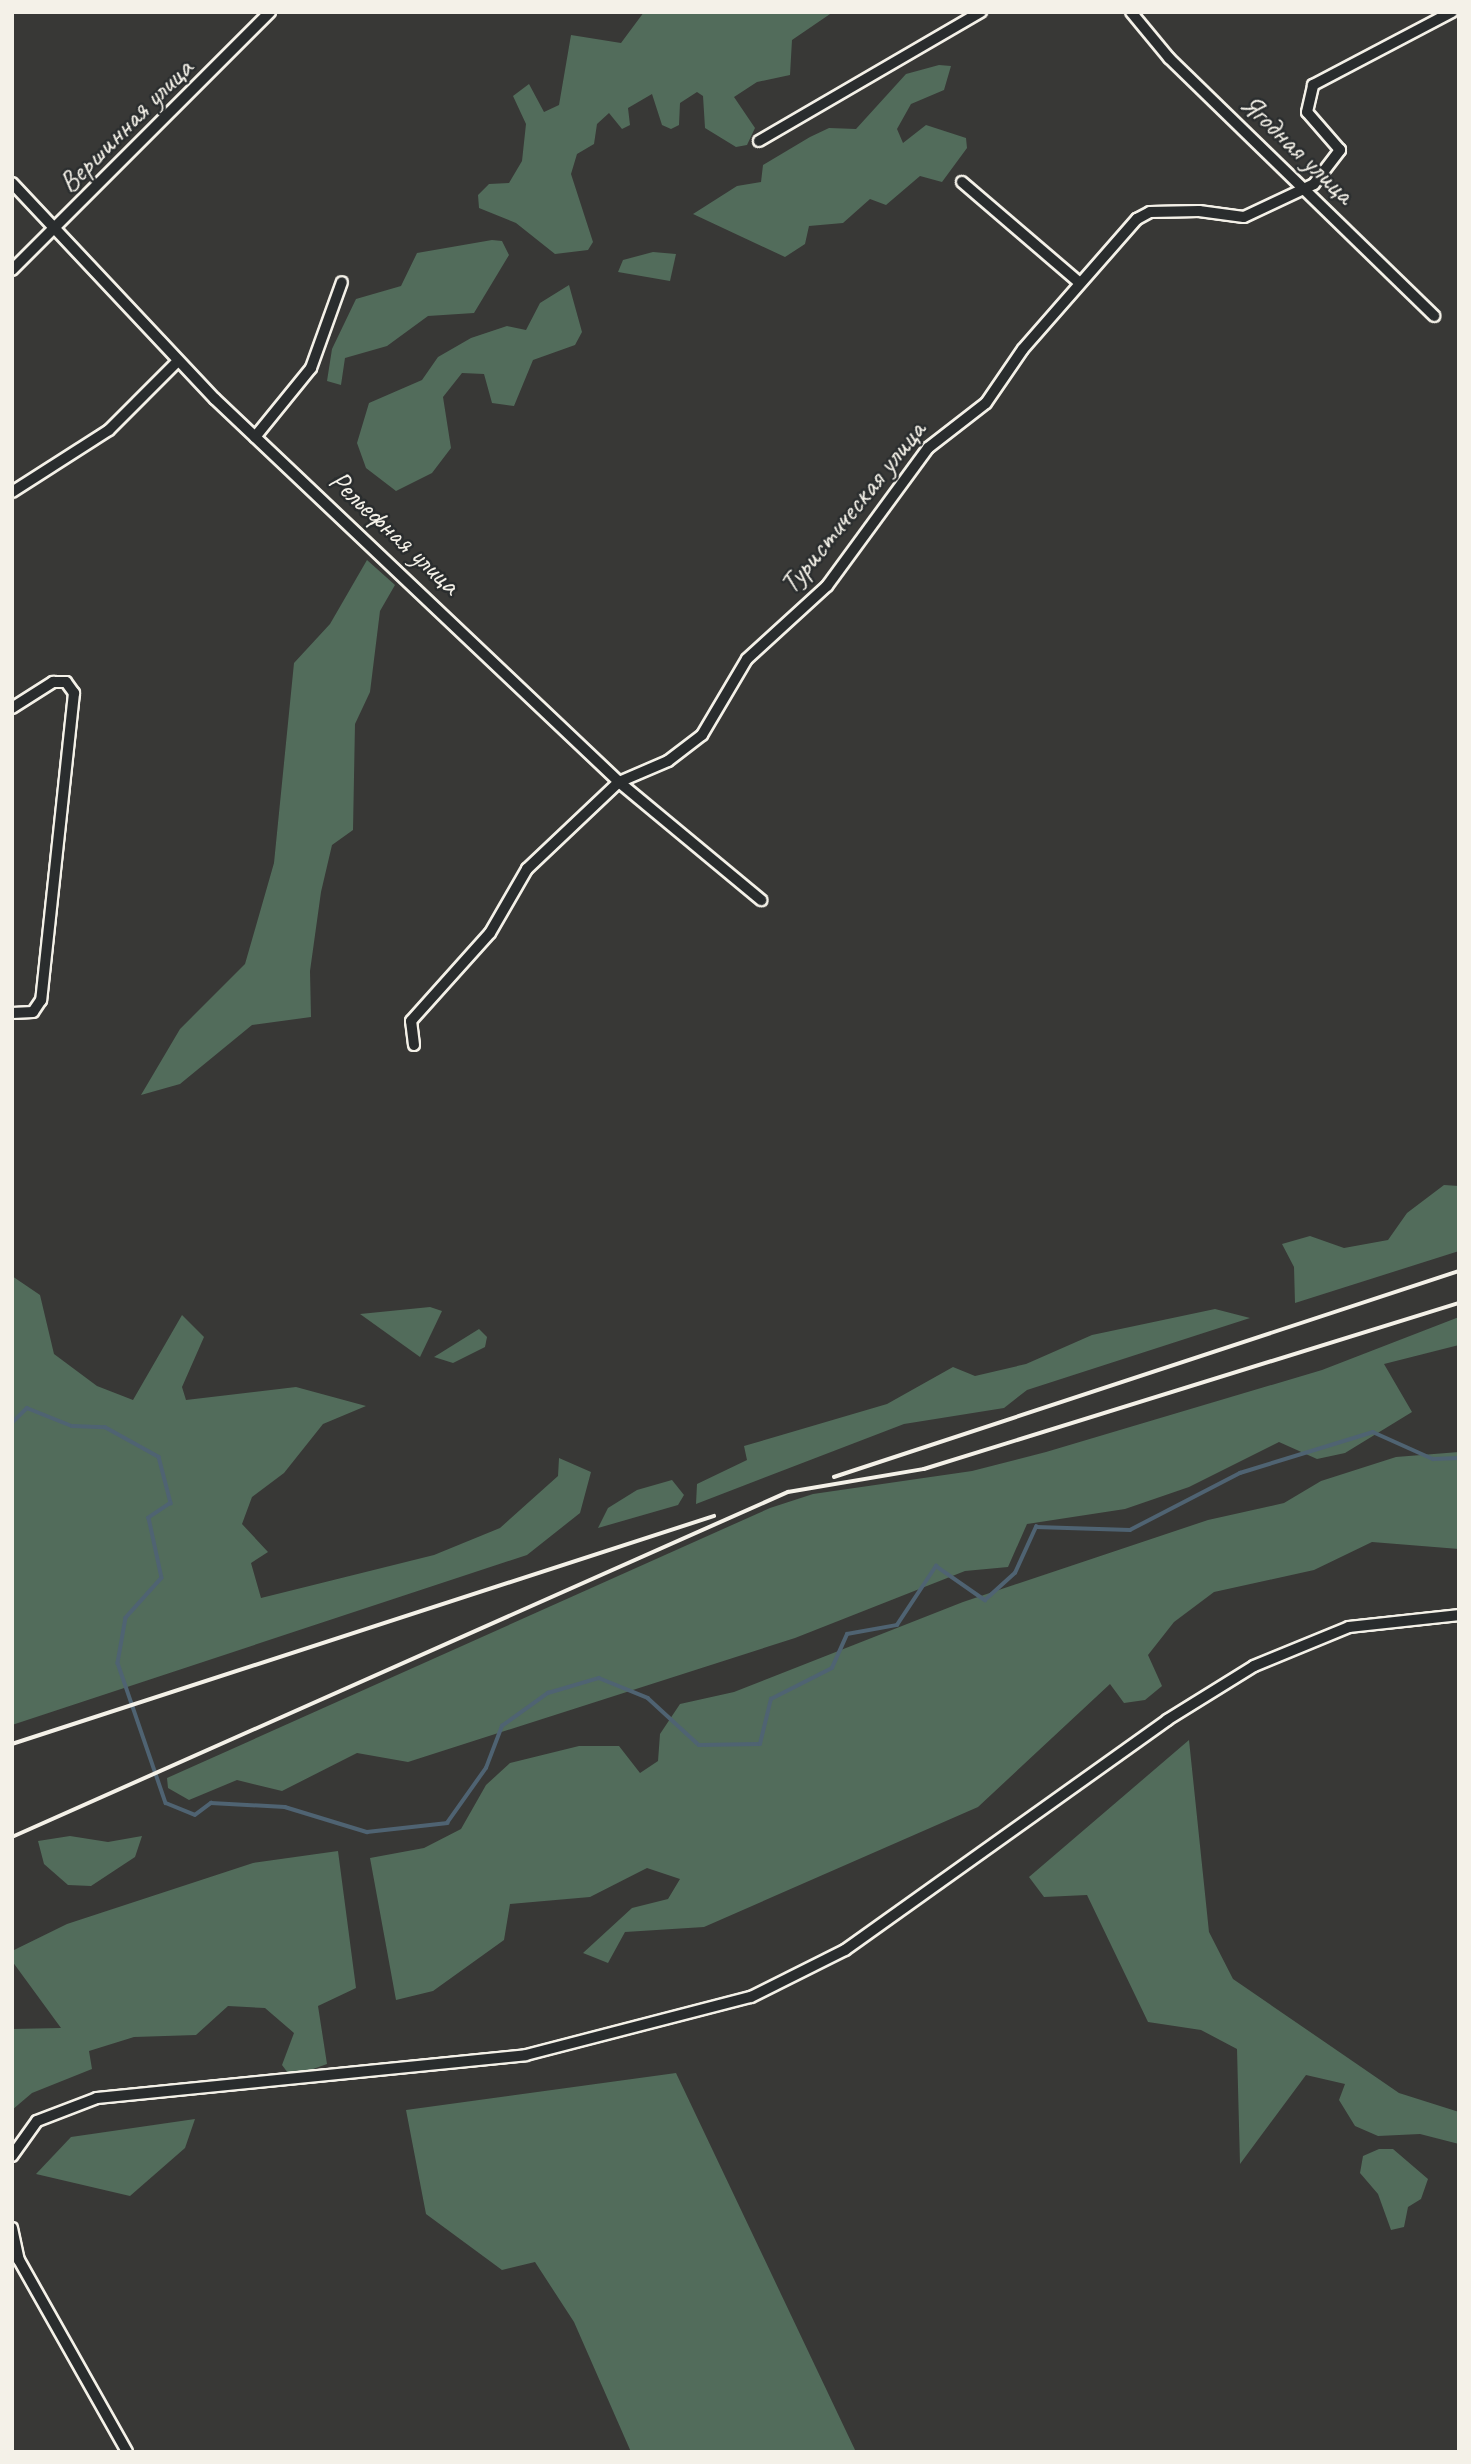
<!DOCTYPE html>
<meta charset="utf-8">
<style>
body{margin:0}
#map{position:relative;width:1471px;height:2464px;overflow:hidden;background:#383836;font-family:Caveat,sans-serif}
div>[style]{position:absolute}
.green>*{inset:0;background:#526c5b}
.stream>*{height:3.5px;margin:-1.75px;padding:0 1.75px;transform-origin:1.75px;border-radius:1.75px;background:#4f6372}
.roads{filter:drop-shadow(2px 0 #f4f1e8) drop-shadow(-2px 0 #f4f1e8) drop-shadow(0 2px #f4f1e8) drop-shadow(0 -2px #f4f1e8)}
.minor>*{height:10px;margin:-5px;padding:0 5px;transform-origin:5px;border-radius:5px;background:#2a2d2e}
.rail>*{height:3.5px;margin:-1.75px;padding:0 1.75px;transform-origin:1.75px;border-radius:1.75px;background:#f4f1e8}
span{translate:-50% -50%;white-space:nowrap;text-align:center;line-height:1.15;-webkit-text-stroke:5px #2a2d2e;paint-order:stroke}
.street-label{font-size:30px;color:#f4f1e8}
.frame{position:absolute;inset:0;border:14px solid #f4f1e8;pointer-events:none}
</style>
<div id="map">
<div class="green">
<div style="clip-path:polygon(644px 12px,833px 12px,792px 40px,790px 75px,757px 82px,734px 97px,755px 128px,747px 145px,736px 147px,705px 128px,703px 96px,697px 92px,680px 103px,679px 125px,671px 129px,662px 125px,652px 94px,628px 108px,630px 125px,622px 129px,609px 113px,597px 124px,594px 144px,577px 154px,571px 174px,593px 242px,588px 250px,555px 254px,516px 223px,479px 208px,478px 195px,489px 184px,509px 183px,522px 161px,526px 124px,513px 96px,529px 84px,544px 112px,559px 105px,571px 35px,621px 43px)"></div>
<div style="clip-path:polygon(939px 65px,951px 66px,944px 90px,911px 104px,897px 129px,903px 143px,926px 125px,966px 138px,967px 148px,942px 182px,920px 176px,886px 205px,870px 199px,843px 223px,809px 226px,805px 244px,785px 257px,693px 214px,737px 186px,761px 182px,763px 165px,810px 137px,829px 128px,856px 129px,906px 74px)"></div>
<div style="clip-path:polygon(492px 240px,502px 241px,509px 255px,474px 313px,428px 316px,387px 346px,345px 358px,341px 385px,327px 381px,332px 349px,356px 299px,401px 286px,417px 253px)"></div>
<div style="clip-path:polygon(653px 252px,676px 254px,670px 281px,618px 272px,623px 260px)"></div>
<div style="clip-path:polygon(569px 285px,582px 332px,575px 345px,533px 360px,514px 406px,492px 403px,484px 374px,462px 373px,443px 397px,451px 448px,432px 473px,396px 491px,366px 468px,357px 443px,369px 403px,422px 380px,438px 357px,471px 338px,507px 326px,526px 330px,540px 303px)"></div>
<div style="clip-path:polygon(367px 560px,395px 585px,380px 611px,370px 692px,355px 724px,353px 830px,332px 845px,321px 892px,310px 971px,311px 1017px,252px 1025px,180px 1084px,141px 1095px,180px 1029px,245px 964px,274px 863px,294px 663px,330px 624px)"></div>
<div style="clip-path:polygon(1444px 1185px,1459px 1186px,1459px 1251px,1295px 1303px,1294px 1267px,1282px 1244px,1310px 1236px,1344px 1248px,1388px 1240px,1407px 1213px)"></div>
<div style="clip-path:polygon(12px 1276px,40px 1295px,54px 1354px,97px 1386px,133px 1400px,182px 1315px,204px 1337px,182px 1387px,186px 1400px,296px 1387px,366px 1406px,323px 1424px,284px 1473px,252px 1497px,242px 1524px,268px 1552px,251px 1563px,261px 1598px,434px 1555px,500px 1528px,558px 1476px,559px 1458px,591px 1472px,580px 1513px,527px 1555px,12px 1725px)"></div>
<div style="clip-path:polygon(430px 1307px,442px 1311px,420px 1357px,360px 1314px)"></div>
<div style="clip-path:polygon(1215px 1309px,1250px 1318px,1027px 1390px,1004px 1408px,904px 1424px,696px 1504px,697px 1484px,747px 1460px,744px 1446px,887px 1404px,953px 1367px,975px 1376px,1026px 1364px,1092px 1335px)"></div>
<div style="clip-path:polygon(1459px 1317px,1459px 1345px,1384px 1364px,1412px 1412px,1345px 1453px,1317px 1459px,1279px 1442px,1189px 1487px,1125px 1509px,1027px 1524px,1008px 1567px,965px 1571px,795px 1638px,408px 1762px,357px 1753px,282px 1791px,237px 1780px,189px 1800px,168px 1788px,167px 1778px,770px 1508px,813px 1494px,972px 1471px,1046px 1452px,1322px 1370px)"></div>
<div style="clip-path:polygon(479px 1329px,487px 1337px,485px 1347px,453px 1363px,434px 1357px)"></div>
<div style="clip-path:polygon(1459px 1452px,1459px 1549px,1372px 1542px,1314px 1570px,1214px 1592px,1174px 1622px,1148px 1655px,1162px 1686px,1145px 1700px,1124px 1703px,1110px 1684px,978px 1807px,704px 1927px,625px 1932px,608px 1963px,583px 1953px,632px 1908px,668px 1899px,680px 1879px,647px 1868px,590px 1897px,510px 1904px,504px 1940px,433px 1991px,396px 2000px,370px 1858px,424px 1848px,461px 1829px,486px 1785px,510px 1763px,579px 1746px,619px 1746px,640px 1773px,658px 1761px,660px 1734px,680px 1704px,734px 1692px,963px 1602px,1208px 1520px,1284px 1503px,1321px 1481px,1396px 1457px)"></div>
<div style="clip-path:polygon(672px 1480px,684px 1495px,678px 1505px,598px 1528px,608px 1508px,637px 1490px)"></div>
<div style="clip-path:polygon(1189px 1740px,1209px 1932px,1233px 1979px,1399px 2093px,1459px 2112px,1459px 2144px,1420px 2134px,1378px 2136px,1355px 2126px,1339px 2100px,1345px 2084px,1306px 2075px,1240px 2164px,1237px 2049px,1201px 2030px,1148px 2022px,1087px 1895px,1044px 1897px,1029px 1877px)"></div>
<div style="clip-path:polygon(70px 1836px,108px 1842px,142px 1836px,135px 1857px,91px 1886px,68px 1885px,44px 1864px,38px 1841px)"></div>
<div style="clip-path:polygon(338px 1851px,356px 1988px,318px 2006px,327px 2064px,291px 2077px,282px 2065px,294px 2033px,265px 2008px,228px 2006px,196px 2035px,134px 2037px,89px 2051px,92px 2069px,32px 2093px,12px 2110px,12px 2029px,61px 2028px,12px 1961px,12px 1951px,67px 1924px,253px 1863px)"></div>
<div style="clip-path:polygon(676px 2073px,856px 2452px,631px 2452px,574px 2322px,535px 2262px,502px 2270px,426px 2214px,406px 2110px)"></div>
<div style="clip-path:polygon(195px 2119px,185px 2148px,130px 2196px,36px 2174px,71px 2137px)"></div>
<div style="clip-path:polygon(1379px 2149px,1393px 2149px,1428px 2179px,1421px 2199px,1408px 2207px,1404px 2227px,1391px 2230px,1378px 2194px,1360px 2173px,1363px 2156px)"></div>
</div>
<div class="stream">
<div style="left:12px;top:1423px;width:21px;rotate:-45deg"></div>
<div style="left:27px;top:1408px;width:48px;rotate:21.8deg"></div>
<div style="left:72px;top:1426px;width:33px;rotate:2deg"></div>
<div style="left:105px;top:1427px;width:62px;rotate:29.1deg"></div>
<div style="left:159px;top:1457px;width:48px;rotate:75.4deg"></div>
<div style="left:171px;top:1503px;width:27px;rotate:146deg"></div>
<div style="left:149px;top:1518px;width:61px;rotate:77.8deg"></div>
<div style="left:162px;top:1578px;width:54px;rotate:132deg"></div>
<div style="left:126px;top:1618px;width:46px;rotate:100.1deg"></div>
<div style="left:118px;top:1663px;width:148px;rotate:71.1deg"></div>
<div style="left:166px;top:1803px;width:31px;rotate:22deg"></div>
<div style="left:195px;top:1815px;width:20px;rotate:-37deg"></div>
<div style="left:211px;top:1803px;width:74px;rotate:3.1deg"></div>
<div style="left:285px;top:1807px;width:86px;rotate:17deg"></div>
<div style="left:367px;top:1832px;width:81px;rotate:-6.4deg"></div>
<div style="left:447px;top:1823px;width:67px;rotate:-54.7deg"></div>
<div style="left:486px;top:1768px;width:45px;rotate:-69.1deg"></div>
<div style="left:502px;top:1726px;width:57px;rotate:-35.7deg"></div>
<div style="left:548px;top:1693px;width:53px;rotate:-16.4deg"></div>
<div style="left:599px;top:1678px;width:53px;rotate:22.2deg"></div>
<div style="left:648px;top:1698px;width:69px;rotate:42.7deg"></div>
<div style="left:699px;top:1745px;width:61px;rotate:-0.9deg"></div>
<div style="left:760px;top:1744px;width:46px;rotate:-76.3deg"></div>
<div style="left:771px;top:1699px;width:68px;rotate:-26.9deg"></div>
<div style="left:832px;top:1668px;width:37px;rotate:-66deg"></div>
<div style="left:847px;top:1634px;width:51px;rotate:-10.2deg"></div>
<div style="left:897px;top:1625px;width:71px;rotate:-56.5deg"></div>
<div style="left:936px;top:1566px;width:60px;rotate:34.8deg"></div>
<div style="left:985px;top:1600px;width:40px;rotate:-42deg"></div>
<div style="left:1015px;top:1573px;width:51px;rotate:-65.5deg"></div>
<div style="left:1036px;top:1527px;width:94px;rotate:1.8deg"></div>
<div style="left:1130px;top:1530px;width:124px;rotate:-27.4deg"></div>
<div style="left:1240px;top:1473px;width:139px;rotate:-17.1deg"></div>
<div style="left:1373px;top:1432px;width:66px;rotate:24.2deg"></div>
<div style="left:1433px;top:1459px;width:26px;rotate:-2deg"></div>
</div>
<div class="roads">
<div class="minor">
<div style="left:1131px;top:12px;width:60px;rotate:50.4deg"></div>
<div style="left:1169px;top:58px;width:370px;rotate:44.2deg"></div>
<div style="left:759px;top:141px;width:257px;rotate:-30.2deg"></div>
<div style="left:962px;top:182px;width:155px;rotate:40.6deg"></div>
<div style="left:12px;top:183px;width:296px;rotate:46.8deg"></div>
<div style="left:215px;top:399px;width:557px;rotate:43.47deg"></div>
<div style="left:619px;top:782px;width:185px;rotate:39.7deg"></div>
<div style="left:12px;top:270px;width:365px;rotate:-45deg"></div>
<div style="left:255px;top:437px;width:89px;rotate:-50.9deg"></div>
<div style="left:311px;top:368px;width:91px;rotate:-70.2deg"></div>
<div style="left:12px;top:492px;width:115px;rotate:-32.6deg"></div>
<div style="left:109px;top:430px;width:96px;rotate:-45deg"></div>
<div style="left:12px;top:708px;width:49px;rotate:-32.4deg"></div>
<div style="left:53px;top:682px;width:13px"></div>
<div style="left:66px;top:682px;width:14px;rotate:54deg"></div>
<div style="left:74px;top:693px;width:309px;rotate:96.1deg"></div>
<div style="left:41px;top:1000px;width:14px;rotate:124deg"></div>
<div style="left:33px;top:1012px;width:21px;rotate:177deg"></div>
<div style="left:414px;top:1045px;width:24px;rotate:-97deg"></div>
<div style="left:411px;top:1021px;width:118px;rotate:-48.1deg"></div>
<div style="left:490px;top:933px;width:74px;rotate:-60deg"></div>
<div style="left:527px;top:869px;width:127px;rotate:-43.4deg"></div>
<div style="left:619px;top:782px;width:53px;rotate:-23.2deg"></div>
<div style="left:668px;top:761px;width:43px;rotate:-37.4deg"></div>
<div style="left:702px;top:735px;width:88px;rotate:-59.4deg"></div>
<div style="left:747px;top:659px;width:108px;rotate:-42.4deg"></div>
<div style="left:827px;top:586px;width:171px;rotate:-53.8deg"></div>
<div style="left:928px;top:448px;width:73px;rotate:-37.8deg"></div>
<div style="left:986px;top:403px;width:65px;rotate:-55.6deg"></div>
<div style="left:1023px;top:349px;width:173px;rotate:-48.8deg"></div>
<div style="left:1137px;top:219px;width:15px;rotate:-28deg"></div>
<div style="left:1150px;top:212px;width:49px;rotate:-1.2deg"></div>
<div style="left:1199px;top:211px;width:45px;rotate:7.6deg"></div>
<div style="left:1244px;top:217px;width:77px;rotate:-25.2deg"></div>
<div style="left:1314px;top:184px;width:43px;rotate:-52.6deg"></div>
<div style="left:1340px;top:150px;width:50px;rotate:-131deg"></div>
<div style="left:1307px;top:112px;width:28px;rotate:-77deg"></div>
<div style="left:1313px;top:85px;width:157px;rotate:-27.7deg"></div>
<div style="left:12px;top:2156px;width:43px;rotate:-54.5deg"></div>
<div style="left:37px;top:2121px;width:64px;rotate:-21deg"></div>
<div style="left:97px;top:2098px;width:431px;rotate:-5.7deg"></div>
<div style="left:526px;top:2055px;width:232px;rotate:-14.5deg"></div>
<div style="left:751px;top:1997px;width:105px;rotate:-26.6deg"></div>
<div style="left:845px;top:1950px;width:396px;rotate:-35.5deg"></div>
<div style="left:1167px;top:1720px;width:102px;rotate:-31.8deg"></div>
<div style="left:1254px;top:1666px;width:103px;rotate:-22.3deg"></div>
<div style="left:1349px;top:1627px;width:111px;rotate:-6.2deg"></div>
<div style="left:12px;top:2228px;width:33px;rotate:78deg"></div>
<div style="left:19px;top:2260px;width:220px;rotate:60.6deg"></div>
</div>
</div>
<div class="rail">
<div style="left:834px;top:1477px;width:658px;rotate:-18.24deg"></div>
<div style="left:12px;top:1744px;width:738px;rotate:-17.99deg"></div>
<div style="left:12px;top:1837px;width:849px;rotate:-23.97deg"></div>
<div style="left:788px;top:1492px;width:138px;rotate:-9.6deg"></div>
<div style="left:924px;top:1469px;width:560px;rotate:-17.24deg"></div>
</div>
<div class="street-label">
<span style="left:125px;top:125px;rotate:-45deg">Вершинная улица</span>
<span style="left:1298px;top:148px;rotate:44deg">Ягодная улица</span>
<span style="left:852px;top:507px;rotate:-51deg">Туристическая улица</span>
<span style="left:395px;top:532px;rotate:43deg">Рельефная улица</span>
</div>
<div class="frame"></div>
</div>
